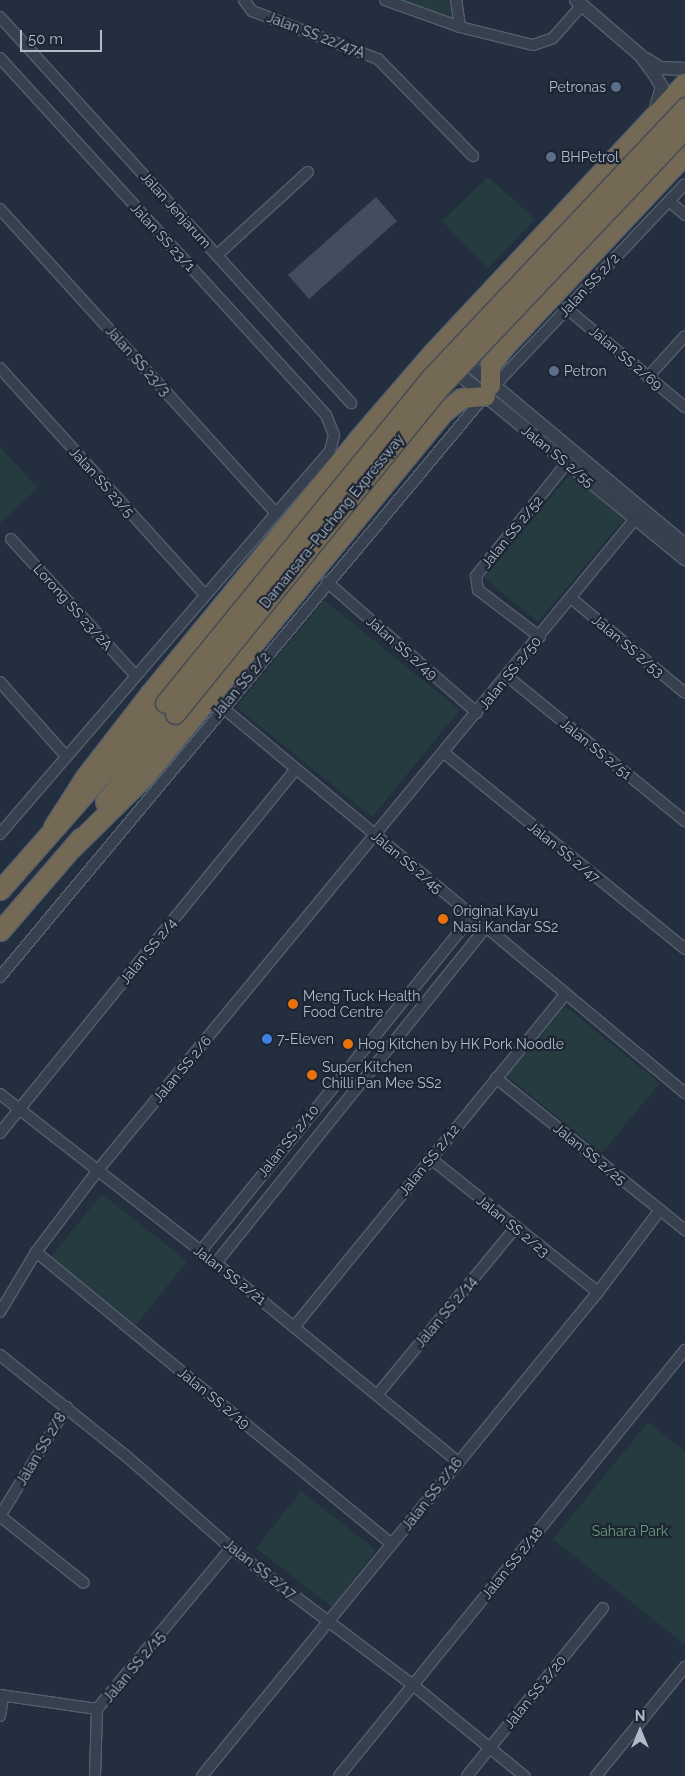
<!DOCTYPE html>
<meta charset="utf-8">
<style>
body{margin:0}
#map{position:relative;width:685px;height:1776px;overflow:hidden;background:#232e3e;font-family:Raleway,sans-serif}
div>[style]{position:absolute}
.green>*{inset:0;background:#253b3f}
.building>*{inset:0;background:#424e60}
.roads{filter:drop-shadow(1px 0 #555e6c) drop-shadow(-1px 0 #555e6c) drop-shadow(0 1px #555e6c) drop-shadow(0 -1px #555e6c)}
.minor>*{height:10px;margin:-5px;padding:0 5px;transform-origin:5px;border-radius:5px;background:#37404e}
.tertiary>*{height:12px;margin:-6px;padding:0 6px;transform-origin:6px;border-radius:6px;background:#37404e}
.motorway>*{height:19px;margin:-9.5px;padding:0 9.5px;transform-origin:9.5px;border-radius:9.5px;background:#746954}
.bridges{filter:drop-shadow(1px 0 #424b59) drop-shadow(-1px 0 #424b59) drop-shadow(0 1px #424b59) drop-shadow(0 -1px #424b59)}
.motorway-bridge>*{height:19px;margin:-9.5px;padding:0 9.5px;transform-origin:9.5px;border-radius:9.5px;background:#746954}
.dots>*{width:14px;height:14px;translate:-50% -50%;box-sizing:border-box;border:2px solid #1c2533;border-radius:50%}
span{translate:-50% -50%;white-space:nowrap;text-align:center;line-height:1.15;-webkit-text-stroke:4.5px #1c2533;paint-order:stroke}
.street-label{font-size:14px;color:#b3bbc9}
.poi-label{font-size:14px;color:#b3bbc9}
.right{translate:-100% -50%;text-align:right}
.left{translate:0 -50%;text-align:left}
.park-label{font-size:14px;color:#6a9b76}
.north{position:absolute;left:615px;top:1706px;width:50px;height:50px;-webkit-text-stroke:4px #1c2533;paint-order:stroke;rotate:0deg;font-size:14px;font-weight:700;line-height:20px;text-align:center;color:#b3bbc9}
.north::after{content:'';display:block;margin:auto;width:18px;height:22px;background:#b3bbc9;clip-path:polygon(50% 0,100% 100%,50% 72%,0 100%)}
.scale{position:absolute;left:20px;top:30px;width:82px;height:22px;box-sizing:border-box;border:2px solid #b3bbc9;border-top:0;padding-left:6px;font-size:15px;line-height:18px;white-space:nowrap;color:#b3bbc9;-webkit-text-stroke:4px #1c2533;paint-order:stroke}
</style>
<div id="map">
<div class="green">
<div style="clip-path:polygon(388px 0,454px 0,458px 25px)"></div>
<div style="clip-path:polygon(488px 177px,535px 219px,488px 269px,442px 221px)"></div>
<div style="clip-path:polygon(0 447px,38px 488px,0 523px)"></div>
<div style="clip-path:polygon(571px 473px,625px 518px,538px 622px,484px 578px)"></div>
<div style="clip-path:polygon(324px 600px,460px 710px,372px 817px,236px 707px)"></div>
<div style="clip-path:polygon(565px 1006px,660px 1083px,602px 1153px,507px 1076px)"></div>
<div style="clip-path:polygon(102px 1194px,187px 1261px,136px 1325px,50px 1258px)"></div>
<div style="clip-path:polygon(648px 1422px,685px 1451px,685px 1645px,553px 1539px)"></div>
<div style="clip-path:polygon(301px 1491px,376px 1550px,332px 1607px,256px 1548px)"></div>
</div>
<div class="building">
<div style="clip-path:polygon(376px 197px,397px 221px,309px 299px,288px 275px)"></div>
</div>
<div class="roads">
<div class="minor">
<div style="left:244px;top:0;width:14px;rotate:54deg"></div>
<div style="left:252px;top:11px;width:135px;rotate:20.9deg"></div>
<div style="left:378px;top:59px;width:136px;rotate:45.6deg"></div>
<div style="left:385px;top:0;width:80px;rotate:19.8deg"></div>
<div style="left:460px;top:27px;width:27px;rotate:-98deg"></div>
<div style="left:0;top:17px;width:522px;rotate:47.72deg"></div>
<div style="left:460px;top:27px;width:75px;rotate:13.9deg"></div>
<div style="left:533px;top:45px;width:21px;rotate:-19deg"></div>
<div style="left:553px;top:38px;width:44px;rotate:-48.7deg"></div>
<div style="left:0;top:58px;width:483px;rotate:47.6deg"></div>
<div style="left:326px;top:415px;width:22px;rotate:68deg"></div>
<div style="left:334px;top:435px;width:16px;rotate:104deg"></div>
<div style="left:330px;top:451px;width:506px;rotate:130.75deg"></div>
<div style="left:669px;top:201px;width:21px;rotate:41deg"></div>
<div style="left:0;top:209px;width:411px;rotate:47.8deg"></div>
<div style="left:217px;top:255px;width:123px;rotate:-42.4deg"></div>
<div style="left:566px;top:308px;width:155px;rotate:39.8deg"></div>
<div style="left:0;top:368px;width:306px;rotate:47.9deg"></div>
<div style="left:648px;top:377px;width:55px;rotate:-47.9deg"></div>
<div style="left:493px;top:387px;width:279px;rotate:-46.6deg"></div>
<div style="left:11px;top:539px;width:184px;rotate:47.6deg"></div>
<div style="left:327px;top:582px;width:199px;rotate:41.1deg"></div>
<div style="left:571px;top:598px;width:148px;rotate:39.8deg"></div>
<div style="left:540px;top:637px;width:78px;rotate:-142.8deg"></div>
<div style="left:478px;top:590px;width:14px;rotate:-98deg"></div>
<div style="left:476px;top:576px;width:145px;rotate:-51.2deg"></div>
<div style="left:507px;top:676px;width:230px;rotate:39.2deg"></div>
<div style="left:0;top:682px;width:99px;rotate:48.3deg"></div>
<div style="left:222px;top:707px;width:603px;rotate:39.82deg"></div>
<div style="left:444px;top:753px;width:311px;rotate:39.1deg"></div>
<div style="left:0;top:977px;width:755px;rotate:-50.16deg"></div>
<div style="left:496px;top:1078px;width:243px;rotate:38.8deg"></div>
<div style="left:0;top:1094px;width:274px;rotate:38deg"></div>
<div style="left:216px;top:1263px;width:312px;rotate:39.4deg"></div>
<div style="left:0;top:1133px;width:469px;rotate:-50.9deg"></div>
<div style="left:430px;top:1158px;width:215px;rotate:38.6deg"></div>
<div style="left:36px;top:1252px;width:460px;rotate:39.4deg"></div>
<div style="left:200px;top:1252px;width:432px;rotate:-51deg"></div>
<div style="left:216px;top:1263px;width:431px;rotate:-51.2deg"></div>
<div style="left:0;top:1312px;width:70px;rotate:-59deg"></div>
<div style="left:36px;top:1252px;width:103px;rotate:-52.9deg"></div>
<div style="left:98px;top:1170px;width:852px;rotate:-50.48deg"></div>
<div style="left:294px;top:1327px;width:430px;rotate:-50.8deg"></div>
<div style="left:0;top:1355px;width:160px;rotate:38.7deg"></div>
<div style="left:125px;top:1455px;width:141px;rotate:41.3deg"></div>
<div style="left:231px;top:1548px;width:228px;rotate:37deg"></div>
<div style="left:413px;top:1685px;width:144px;rotate:39.3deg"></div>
<div style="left:377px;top:1395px;width:217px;rotate:-50.4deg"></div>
<div style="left:67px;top:1407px;width:128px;rotate:121.6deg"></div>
<div style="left:0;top:1516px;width:107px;rotate:38.6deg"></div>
<div style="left:0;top:1695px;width:98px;rotate:8.2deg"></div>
<div style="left:97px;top:1709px;width:209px;rotate:-50.2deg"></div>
<div style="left:0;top:1716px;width:20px;rotate:-81deg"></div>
<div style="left:95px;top:1776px;width:67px;rotate:-88.3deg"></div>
<div style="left:202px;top:1776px;width:625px;rotate:-50.71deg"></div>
<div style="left:598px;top:1292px;width:103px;rotate:-52.9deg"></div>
<div style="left:339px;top:1776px;width:549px;rotate:-50.92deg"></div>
<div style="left:467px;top:1776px;width:216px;rotate:-51deg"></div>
<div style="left:596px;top:1776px;width:141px;rotate:-50.8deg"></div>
</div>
<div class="tertiary">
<div style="left:576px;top:0;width:84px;rotate:40.7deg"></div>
<div style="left:640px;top:55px;width:21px;rotate:53deg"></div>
<div style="left:653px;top:72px;width:17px;rotate:59deg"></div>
<div style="left:662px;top:87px;width:22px;rotate:106deg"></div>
<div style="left:646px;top:59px;width:17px;rotate:33deg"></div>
<div style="left:660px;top:68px;width:25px;rotate:2deg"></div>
<div style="left:459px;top:356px;width:295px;rotate:39.9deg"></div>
<div style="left:449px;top:366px;width:305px;rotate:39.3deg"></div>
</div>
<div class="motorway">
<div style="left:490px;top:385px;width:20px;rotate:-90deg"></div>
<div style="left:490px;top:365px;width:23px;rotate:-52deg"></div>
<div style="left:504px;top:347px;width:265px;rotate:-46.8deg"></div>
<div style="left:105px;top:802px;width:112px;rotate:-51.5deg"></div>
<div style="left:53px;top:827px;width:59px;rotate:-57.4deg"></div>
<div style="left:85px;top:777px;width:108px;rotate:-52.2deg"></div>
<div style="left:151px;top:692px;width:325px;rotate:-50.7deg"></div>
<div style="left:357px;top:440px;width:116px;rotate:-49.2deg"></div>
<div style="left:433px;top:352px;width:369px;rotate:-46.9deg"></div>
<div style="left:73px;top:847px;width:98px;rotate:-44.6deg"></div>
<div style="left:143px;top:778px;width:474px;rotate:-50.6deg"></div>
<div style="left:444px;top:412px;width:22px;rotate:-39deg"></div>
<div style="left:461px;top:398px;width:24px;rotate:-5deg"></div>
<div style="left:0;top:890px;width:249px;rotate:-48.6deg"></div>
<div style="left:0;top:931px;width:124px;rotate:-49.2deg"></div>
</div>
</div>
<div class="bridges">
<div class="motorway-bridge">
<div style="left:165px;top:703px;width:418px;rotate:-50.8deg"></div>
<div style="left:429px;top:379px;width:374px;rotate:-46.7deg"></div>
<div style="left:175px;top:714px;width:419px;rotate:-51deg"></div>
<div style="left:439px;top:388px;width:357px;rotate:-46.5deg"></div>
</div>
</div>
<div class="dots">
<div style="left:616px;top:87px;background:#5c6f8a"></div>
<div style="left:551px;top:157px;background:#5c6f8a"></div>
<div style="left:554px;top:371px;background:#5c6f8a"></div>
<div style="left:443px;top:919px;background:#e8710a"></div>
<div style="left:293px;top:1004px;background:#e8710a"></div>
<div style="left:267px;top:1039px;background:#3f7fe0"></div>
<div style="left:348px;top:1044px;background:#e8710a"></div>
<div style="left:312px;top:1075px;background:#e8710a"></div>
</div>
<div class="street-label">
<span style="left:316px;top:35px;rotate:21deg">Jalan SS 22/47A</span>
<span style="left:176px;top:210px;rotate:48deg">Jalan Jenjarum</span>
<span style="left:163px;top:237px;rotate:47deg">Jalan SS 23/1</span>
<span style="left:589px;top:285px;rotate:-47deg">Jalan SS 2/2</span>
<span style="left:626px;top:358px;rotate:40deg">Jalan SS 2/69</span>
<span style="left:138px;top:361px;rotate:48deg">Jalan SS 23/3</span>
<span style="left:558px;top:456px;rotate:39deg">Jalan SS 2/55</span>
<span style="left:102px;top:482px;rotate:48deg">Jalan SS 23/5</span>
<span style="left:332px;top:521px;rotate:-51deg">Damansara–Puchong Expressway</span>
<span style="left:512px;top:532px;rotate:-51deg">Jalan SS 2/52</span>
<span style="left:73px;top:607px;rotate:48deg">Lorong SS 23/2A</span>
<span style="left:628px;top:646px;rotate:40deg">Jalan SS 2/53</span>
<span style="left:402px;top:648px;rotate:41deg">Jalan SS 2/49</span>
<span style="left:510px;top:673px;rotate:-51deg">Jalan SS 2/50</span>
<span style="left:241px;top:685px;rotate:-50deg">Jalan SS 2/2</span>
<span style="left:596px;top:749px;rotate:39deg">Jalan SS 2/51</span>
<span style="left:564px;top:852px;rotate:39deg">Jalan SS 2/47</span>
<span style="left:407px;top:862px;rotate:40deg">Jalan SS 2/45</span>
<span style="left:148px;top:951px;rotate:-51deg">Jalan SS 2/4</span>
<span style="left:182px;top:1069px;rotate:-50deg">Jalan SS 2/6</span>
<span style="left:288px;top:1141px;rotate:-51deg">Jalan SS 2/10</span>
<span style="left:590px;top:1154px;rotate:39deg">Jalan SS 2/25</span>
<span style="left:429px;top:1160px;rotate:-51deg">Jalan SS 2/12</span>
<span style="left:513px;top:1226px;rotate:39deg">Jalan SS 2/23</span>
<span style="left:230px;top:1275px;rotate:38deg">Jalan SS 2/21</span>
<span style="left:446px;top:1312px;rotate:-50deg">Jalan SS 2/14</span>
<span style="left:214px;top:1398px;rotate:39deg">Jalan SS 2/19</span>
<span style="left:41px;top:1449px;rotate:-59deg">Jalan SS 2/8</span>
<span style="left:432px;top:1494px;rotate:-52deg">Jalan SS 2/16</span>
<span style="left:512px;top:1563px;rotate:-51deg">Jalan SS 2/18</span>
<span style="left:260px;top:1569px;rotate:38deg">Jalan SS 2/17</span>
<span style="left:134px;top:1667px;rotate:-50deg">Jalan SS 2/15</span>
<span style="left:535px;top:1692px;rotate:-51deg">Jalan SS 2/20</span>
</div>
<div class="poi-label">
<span class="right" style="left:606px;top:87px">Petronas</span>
<span class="left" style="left:561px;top:157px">BHPetrol</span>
<span class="left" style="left:564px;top:371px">Petron</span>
<span class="left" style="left:453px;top:919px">Original Kayu<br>Nasi Kandar SS2</span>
<span class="left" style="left:303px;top:1004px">Meng Tuck Health<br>Food Centre</span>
<span class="left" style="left:277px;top:1039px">7-Eleven</span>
<span class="left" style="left:358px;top:1044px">Hog Kitchen by HK Pork Noodle</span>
<span class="left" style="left:322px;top:1075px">Super Kitchen<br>Chilli Pan Mee SS2</span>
</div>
<div class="park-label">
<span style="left:630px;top:1531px">Sahara Park</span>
</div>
<div class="north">N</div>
<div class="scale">50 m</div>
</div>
